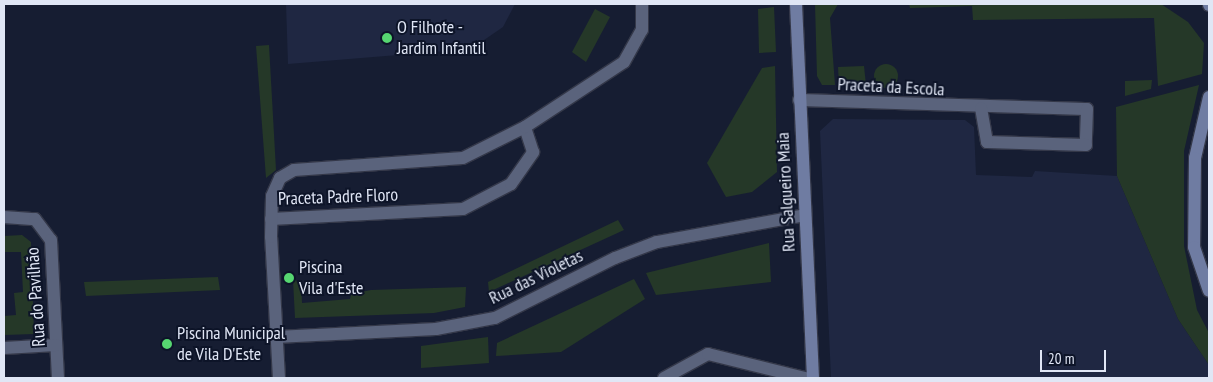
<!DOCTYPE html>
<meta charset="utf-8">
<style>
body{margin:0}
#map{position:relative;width:1213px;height:382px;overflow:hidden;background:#161d32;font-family:"PT Sans Narrow",sans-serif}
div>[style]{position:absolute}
.built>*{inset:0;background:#1f2742}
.green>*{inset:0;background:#253828}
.round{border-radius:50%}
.roads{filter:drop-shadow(1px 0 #343849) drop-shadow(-1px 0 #343849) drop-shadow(0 1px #343849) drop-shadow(0 -1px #343849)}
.street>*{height:12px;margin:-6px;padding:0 6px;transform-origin:6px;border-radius:6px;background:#5a637c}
.secondary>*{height:12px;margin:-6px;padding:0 6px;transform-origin:6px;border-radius:6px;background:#6f7ca2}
.dots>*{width:14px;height:14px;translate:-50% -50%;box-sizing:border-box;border:2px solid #0d1428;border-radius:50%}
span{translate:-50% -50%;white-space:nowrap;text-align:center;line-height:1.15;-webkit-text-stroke:4px #0d1428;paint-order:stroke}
.poi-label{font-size:18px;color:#e0e6f5}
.left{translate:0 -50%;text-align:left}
.street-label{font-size:18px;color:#e0e6f5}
.frame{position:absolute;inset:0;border:5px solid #e0e6f5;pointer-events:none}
.scale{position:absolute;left:1040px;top:350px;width:66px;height:22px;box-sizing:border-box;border:2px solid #e0e6f5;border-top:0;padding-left:6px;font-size:15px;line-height:18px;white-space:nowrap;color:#e0e6f5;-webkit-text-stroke:4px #0d1428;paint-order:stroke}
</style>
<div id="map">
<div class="built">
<div style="clip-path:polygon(286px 4px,515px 4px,503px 27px,471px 49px,288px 64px)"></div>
<div style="clip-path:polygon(833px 119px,965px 120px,974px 127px,976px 175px,1032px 177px,1035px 171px,1117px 176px,1178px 319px,1209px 365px,1209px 378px,831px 378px,820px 131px)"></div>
</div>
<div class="green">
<div style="clip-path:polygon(815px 4px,838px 4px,830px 18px,835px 85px,822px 85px,817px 76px)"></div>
<div style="clip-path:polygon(909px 4px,1161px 4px,1188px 22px,1204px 43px,1202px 74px,1158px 86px,1154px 18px,973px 20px,972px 6px,910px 8px)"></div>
<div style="clip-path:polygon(774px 7px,776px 52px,759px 53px,758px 9px)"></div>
<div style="clip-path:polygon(595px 9px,610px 17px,586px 62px,572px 52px)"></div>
<div style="clip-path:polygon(269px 45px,276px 170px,266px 178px,256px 46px)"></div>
<div class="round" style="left:874px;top:64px;width:24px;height:24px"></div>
<div style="clip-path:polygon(775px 66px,777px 172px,752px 192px,726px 197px,707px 163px,762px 68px)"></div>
<div style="clip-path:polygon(864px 66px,866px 85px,839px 85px,838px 67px)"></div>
<div style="clip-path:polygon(1152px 80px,1151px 89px,1125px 96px,1125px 81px)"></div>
<div style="clip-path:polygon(1199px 85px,1184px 151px,1184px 246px,1197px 310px,1209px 333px,1209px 365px,1178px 319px,1117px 176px,1116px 107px)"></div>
<div style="clip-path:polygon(618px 220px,624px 230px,489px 292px,488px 282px)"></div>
<div style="clip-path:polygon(22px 235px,31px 242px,34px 334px,4px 335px,4px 316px,16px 315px,14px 293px,23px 292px,21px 252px,4px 252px,4px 236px)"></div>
<div style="clip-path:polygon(769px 243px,771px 282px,656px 295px,646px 273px)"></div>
<div style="clip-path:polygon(218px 277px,220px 290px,86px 296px,84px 282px)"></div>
<div style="clip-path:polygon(634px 279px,645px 299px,561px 352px,496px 356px,497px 343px)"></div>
<div style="clip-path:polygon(293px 280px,301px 280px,302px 303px,350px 299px,351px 294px,371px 290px,466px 287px,465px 307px,434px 313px,295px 318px)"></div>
<div style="clip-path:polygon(488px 337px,489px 363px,421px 368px,421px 346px)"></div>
</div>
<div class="roads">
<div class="street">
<div style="left:799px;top:100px;width:288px;rotate:1.8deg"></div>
<div style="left:1087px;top:109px;width:36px;rotate:92deg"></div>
<div style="left:1086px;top:145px;width:99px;rotate:-178.3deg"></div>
<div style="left:987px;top:142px;width:34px;rotate:-100deg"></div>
<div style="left:4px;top:217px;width:31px;rotate:4deg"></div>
<div style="left:35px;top:219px;width:26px;rotate:53deg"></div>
<div style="left:51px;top:240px;width:138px;rotate:87.1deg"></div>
<div style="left:271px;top:219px;width:192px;rotate:-3deg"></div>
<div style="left:463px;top:209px;width:54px;rotate:-27.5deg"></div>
<div style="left:511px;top:184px;width:39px;rotate:-55deg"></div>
<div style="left:533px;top:152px;width:26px;rotate:-108deg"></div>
<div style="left:276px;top:337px;width:160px;rotate:-2.9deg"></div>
<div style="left:436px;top:329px;width:60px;rotate:-10.6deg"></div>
<div style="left:495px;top:318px;width:134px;rotate:-26.6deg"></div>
<div style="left:615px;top:258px;width:45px;rotate:-20.9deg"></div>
<div style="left:657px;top:242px;width:150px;rotate:-10.3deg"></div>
<div style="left:4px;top:348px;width:52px;rotate:-3.3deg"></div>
<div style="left:279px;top:378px;width:141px;rotate:-93.2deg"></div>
<div style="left:271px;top:237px;width:41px;rotate:-88.6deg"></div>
<div style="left:272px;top:196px;width:20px;rotate:-66deg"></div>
<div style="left:280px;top:178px;width:16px;rotate:-30deg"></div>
<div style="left:294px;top:170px;width:169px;rotate:-4.1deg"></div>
<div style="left:463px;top:158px;width:69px;rotate:-26.6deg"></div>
<div style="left:525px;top:127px;width:118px;rotate:-33.3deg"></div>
<div style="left:624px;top:62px;width:37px;rotate:-61deg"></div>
<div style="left:642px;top:30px;width:26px;rotate:-90deg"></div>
<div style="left:664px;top:378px;width:50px;rotate:-28.6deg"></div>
<div style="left:708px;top:354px;width:100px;rotate:13.9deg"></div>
</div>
<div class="secondary">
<div style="left:796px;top:4px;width:374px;rotate:87.4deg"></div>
<div style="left:1209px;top:4px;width:1px;rotate:90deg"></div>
<div style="left:1209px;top:97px;width:63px;rotate:102.9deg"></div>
<div style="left:1195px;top:158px;width:89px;rotate:90.6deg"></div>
<div style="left:1194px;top:247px;width:46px;rotate:71.2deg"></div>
</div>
</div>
<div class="dots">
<div style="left:387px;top:38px;background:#56d671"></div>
<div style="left:289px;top:278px;background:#56d671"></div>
<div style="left:167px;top:344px;background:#56d671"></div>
</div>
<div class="poi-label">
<span class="left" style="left:397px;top:38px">O Filhote -<br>Jardim Infantil</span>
<span class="left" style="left:299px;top:278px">Piscina<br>Vila d'Este</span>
<span class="left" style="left:177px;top:344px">Piscina Municipal<br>de Vila D'Este</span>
</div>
<div class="street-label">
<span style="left:891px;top:87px;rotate:3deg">Praceta da Escola</span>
<span style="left:786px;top:192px;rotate:-93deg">Rua Salgueiro Maia</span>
<span style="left:338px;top:197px;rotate:-2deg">Praceta Padre Floro</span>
<span style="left:536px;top:277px;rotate:-26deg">Rua das Violetas</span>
<span style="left:36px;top:297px;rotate:-94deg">Rua do Pavilhão</span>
</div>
<div class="frame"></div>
<div class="scale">20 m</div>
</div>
